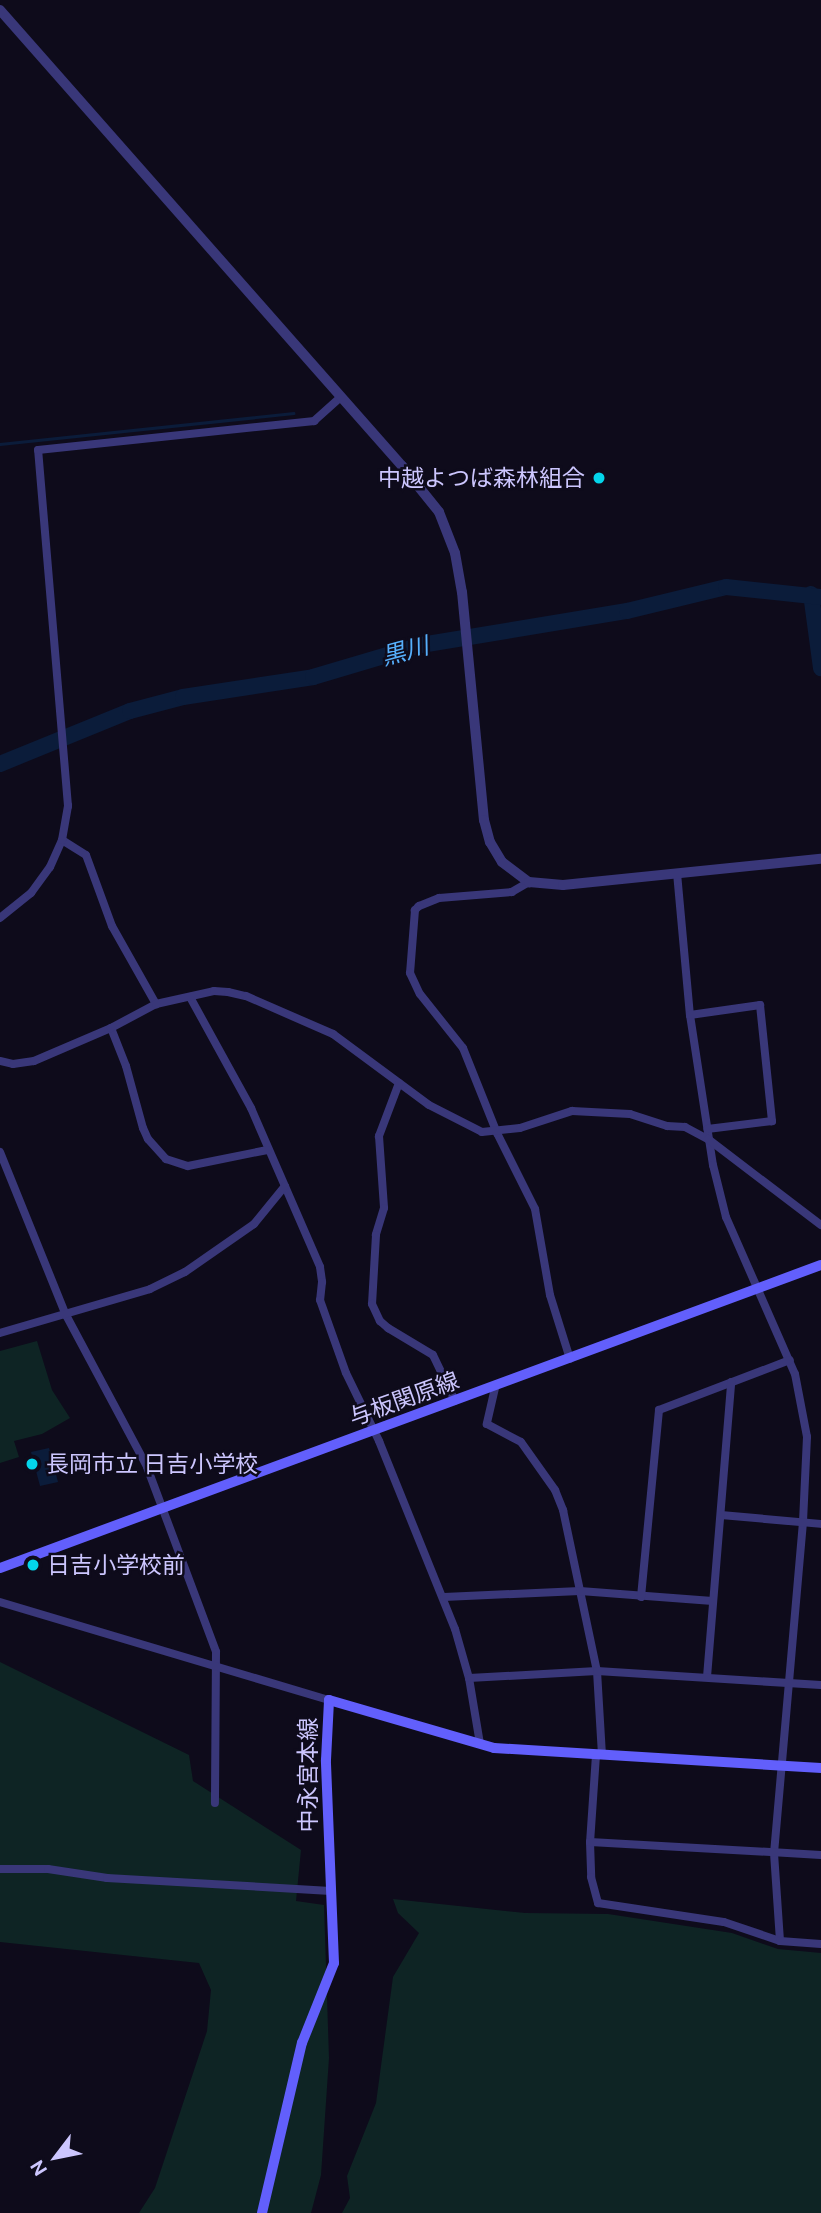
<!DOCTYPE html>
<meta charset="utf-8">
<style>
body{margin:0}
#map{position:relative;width:821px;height:2213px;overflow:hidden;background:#0e0b1b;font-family:Ubuntu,"Noto Sans JP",sans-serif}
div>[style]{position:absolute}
.green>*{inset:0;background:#0e2424}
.water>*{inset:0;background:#0b1c3a}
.stream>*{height:2.5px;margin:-1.25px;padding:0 1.25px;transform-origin:1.25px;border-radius:1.25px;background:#0b1c3a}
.river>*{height:16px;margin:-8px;padding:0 8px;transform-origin:8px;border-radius:8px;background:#0b1c3a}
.minor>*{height:8px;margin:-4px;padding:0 4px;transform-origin:4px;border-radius:4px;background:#393779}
.tertiary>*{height:10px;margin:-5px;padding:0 5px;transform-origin:5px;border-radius:5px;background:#393779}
.secondary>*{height:10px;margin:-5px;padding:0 5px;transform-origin:5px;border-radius:5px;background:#625ffc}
.dots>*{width:19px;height:19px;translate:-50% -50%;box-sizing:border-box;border:4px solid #0e0b1b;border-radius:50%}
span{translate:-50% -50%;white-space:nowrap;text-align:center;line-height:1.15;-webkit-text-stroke:5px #0e0b1b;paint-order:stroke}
.poi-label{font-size:23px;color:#ccc6fe}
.right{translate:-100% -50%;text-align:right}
.left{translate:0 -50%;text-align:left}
.street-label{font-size:23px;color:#ccc6fe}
.water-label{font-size:24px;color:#56affc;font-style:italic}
.north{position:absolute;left:21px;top:2122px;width:70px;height:70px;-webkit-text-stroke:5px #0e0b1b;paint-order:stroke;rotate:238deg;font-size:19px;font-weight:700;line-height:28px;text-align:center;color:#ccc6fe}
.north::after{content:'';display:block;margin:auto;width:24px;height:32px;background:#ccc6fe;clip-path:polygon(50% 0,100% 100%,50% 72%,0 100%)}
</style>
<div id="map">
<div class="green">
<div style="clip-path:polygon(37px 1341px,52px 1390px,70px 1418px,42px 1434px,14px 1441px,19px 1457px,0 1463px,0 1351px)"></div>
<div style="clip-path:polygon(0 1662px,189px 1755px,193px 1781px,301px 1850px,296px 1901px,324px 1905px,329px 2058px,321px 2175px,311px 2213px,139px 2213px,155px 2188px,207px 2031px,211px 1990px,199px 1963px,0 1942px)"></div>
<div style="clip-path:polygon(393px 1899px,525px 1913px,608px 1914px,732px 1933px,778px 1949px,821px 1953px,821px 2213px,342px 2213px,350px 2198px,347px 2176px,376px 2103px,393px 1977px,419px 1933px,398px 1913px)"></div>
</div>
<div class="water">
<div style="clip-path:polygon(49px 1448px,58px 1482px,40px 1486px,31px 1452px)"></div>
</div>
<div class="stream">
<div style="left:0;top:444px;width:295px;rotate:-6deg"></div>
</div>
<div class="river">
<div style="left:811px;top:594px;width:75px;rotate:82.3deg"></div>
<div style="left:0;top:764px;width:140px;rotate:-22.2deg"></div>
<div style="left:130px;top:711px;width:55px;rotate:-14.8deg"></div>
<div style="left:183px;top:697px;width:132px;rotate:-8.7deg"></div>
<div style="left:313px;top:677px;width:113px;rotate:-16.5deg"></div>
<div style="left:421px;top:645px;width:209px;rotate:-9.4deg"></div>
<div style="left:627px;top:611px;width:102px;rotate:-13.6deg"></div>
<div style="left:726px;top:587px;width:96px;rotate:6deg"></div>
</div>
<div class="minor">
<div style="left:62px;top:840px;width:28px;rotate:32deg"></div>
<div style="left:86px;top:855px;width:76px;rotate:69.9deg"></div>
<div style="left:112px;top:926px;width:90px;rotate:60.6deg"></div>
<div style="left:677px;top:873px;width:143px;rotate:84.8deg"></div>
<div style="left:690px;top:1015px;width:152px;rotate:81.3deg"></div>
<div style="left:713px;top:1165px;width:54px;rotate:76deg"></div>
<div style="left:726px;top:1217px;width:171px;rotate:66.3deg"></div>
<div style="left:795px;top:1374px;width:64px;rotate:79.2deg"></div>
<div style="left:807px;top:1437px;width:85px;rotate:92.7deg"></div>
<div style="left:803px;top:1522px;width:332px;rotate:95deg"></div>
<div style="left:774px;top:1853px;width:88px;rotate:86.1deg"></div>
<div style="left:529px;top:882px;width:20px;rotate:150deg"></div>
<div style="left:512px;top:892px;width:73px;rotate:175.3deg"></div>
<div style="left:439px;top:898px;width:22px;rotate:158deg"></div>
<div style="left:419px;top:906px;width:6px;rotate:135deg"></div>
<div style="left:415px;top:910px;width:63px;rotate:94.5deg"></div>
<div style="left:410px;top:973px;width:23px;rotate:65deg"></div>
<div style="left:420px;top:994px;width:69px;rotate:51.5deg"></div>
<div style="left:463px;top:1048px;width:92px;rotate:68.2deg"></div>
<div style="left:497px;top:1133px;width:85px;rotate:63.4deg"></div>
<div style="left:535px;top:1209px;width:87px;rotate:80.1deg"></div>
<div style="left:550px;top:1295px;width:67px;rotate:72.6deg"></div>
<div style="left:0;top:918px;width:40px;rotate:-39deg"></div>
<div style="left:31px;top:893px;width:32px;rotate:-54deg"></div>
<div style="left:50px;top:867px;width:30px;rotate:-66deg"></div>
<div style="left:62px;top:840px;width:35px;rotate:-80deg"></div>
<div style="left:68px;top:806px;width:357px;rotate:-94.8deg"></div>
<div style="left:38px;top:450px;width:278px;rotate:-6deg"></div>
<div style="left:314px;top:421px;width:36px;rotate:-42deg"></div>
<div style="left:190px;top:997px;width:127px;rotate:61.2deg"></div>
<div style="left:251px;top:1108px;width:173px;rotate:66.5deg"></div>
<div style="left:320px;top:1267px;width:15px;rotate:82deg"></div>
<div style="left:322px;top:1282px;width:18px;rotate:96deg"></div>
<div style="left:320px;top:1300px;width:77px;rotate:70.4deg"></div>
<div style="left:346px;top:1373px;width:76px;rotate:64.1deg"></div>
<div style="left:379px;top:1441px;width:203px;rotate:68deg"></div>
<div style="left:455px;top:1629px;width:51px;rotate:74.1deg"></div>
<div style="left:469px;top:1678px;width:67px;rotate:80.5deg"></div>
<div style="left:690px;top:1015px;width:71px;rotate:-8.1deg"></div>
<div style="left:760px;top:1005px;width:117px;rotate:84.1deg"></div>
<div style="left:772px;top:1121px;width:65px;rotate:173deg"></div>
<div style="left:111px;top:1028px;width:41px;rotate:68.5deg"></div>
<div style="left:126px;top:1066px;width:64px;rotate:74.7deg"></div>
<div style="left:143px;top:1128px;width:12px;rotate:66deg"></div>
<div style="left:148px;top:1139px;width:27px;rotate:48deg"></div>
<div style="left:166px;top:1159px;width:23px;rotate:18deg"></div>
<div style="left:188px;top:1166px;width:81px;rotate:-11.4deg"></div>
<div style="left:0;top:1061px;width:13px;rotate:13deg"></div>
<div style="left:13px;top:1064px;width:21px;rotate:-8deg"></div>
<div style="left:34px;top:1061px;width:84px;rotate:-23.2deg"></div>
<div style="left:111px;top:1028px;width:51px;rotate:-28.1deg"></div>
<div style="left:156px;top:1004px;width:59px;rotate:-12.6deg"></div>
<div style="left:214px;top:991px;width:14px;rotate:4deg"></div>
<div style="left:228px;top:992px;width:18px;rotate:13deg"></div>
<div style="left:246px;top:996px;width:95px;rotate:23.6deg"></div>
<div style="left:333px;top:1034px;width:119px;rotate:36.5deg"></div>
<div style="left:429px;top:1105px;width:59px;rotate:27deg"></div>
<div style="left:482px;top:1132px;width:38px;rotate:-6deg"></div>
<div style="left:520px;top:1128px;width:55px;rotate:-18.1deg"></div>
<div style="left:572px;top:1111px;width:58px;rotate:3deg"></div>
<div style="left:630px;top:1114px;width:39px;rotate:18deg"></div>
<div style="left:667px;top:1126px;width:18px;rotate:3deg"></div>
<div style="left:685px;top:1127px;width:26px;rotate:28deg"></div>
<div style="left:708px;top:1139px;width:142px;rotate:37.3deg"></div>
<div style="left:399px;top:1083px;width:57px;rotate:110.7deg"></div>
<div style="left:379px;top:1136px;width:72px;rotate:86deg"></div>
<div style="left:384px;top:1208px;width:28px;rotate:107deg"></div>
<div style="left:376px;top:1235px;width:69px;rotate:93.3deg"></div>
<div style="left:372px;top:1304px;width:19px;rotate:65deg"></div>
<div style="left:380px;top:1321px;width:11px;rotate:41deg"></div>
<div style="left:388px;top:1328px;width:52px;rotate:31deg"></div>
<div style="left:433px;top:1355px;width:51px;rotate:64.4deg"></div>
<div style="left:0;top:1152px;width:176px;rotate:68deg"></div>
<div style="left:66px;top:1315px;width:172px;rotate:61.9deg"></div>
<div style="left:147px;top:1467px;width:197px;rotate:69.5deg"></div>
<div style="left:216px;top:1652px;width:151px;rotate:90.4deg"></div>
<div style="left:0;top:1333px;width:156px;rotate:-16.3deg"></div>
<div style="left:150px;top:1289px;width:39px;rotate:-26deg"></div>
<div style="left:185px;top:1272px;width:84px;rotate:-34.8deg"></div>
<div style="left:254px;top:1224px;width:49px;rotate:-50.8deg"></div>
<div style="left:495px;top:1388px;width:37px;rotate:103deg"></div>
<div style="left:487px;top:1424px;width:38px;rotate:28deg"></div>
<div style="left:521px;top:1442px;width:59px;rotate:54.7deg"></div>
<div style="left:555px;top:1490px;width:22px;rotate:68deg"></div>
<div style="left:563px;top:1510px;width:165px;rotate:78.1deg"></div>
<div style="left:597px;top:1671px;width:84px;rotate:86.6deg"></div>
<div style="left:721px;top:1515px;width:100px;rotate:5.1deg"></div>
<div style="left:444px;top:1597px;width:136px;rotate:-2.5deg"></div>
<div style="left:580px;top:1591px;width:133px;rotate:4.3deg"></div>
<div style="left:641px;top:1597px;width:188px;rotate:-84.5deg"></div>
<div style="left:659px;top:1410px;width:140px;rotate:-20.9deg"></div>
<div style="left:0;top:1602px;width:343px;rotate:16.6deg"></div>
<div style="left:707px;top:1677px;width:296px;rotate:-85.3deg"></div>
<div style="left:469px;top:1678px;width:128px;rotate:-3.1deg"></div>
<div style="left:597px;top:1671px;width:224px;rotate:3.6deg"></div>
<div style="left:596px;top:1755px;width:87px;rotate:93.9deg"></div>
<div style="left:590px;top:1842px;width:35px;rotate:88deg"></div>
<div style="left:591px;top:1877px;width:27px;rotate:75deg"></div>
<div style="left:598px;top:1903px;width:127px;rotate:8.6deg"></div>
<div style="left:724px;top:1922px;width:59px;rotate:18.7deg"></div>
<div style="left:780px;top:1941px;width:41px;rotate:4.2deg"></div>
<div style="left:590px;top:1842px;width:231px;rotate:3.2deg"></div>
<div style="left:0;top:1869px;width:48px"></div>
<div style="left:48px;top:1869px;width:60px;rotate:8.7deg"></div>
<div style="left:107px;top:1878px;width:224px;rotate:3.3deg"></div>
</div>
<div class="tertiary">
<div style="left:0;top:10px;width:608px;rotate:48.6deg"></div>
<div style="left:402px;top:466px;width:59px;rotate:51.2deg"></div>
<div style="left:439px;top:512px;width:44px;rotate:68.7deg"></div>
<div style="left:455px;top:553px;width:40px;rotate:80deg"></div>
<div style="left:462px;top:592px;width:229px;rotate:84.5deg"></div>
<div style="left:484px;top:820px;width:23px;rotate:75deg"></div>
<div style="left:490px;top:842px;width:23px;rotate:59deg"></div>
<div style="left:502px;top:862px;width:34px;rotate:37deg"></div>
<div style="left:529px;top:882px;width:34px;rotate:5deg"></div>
<div style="left:563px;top:885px;width:259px;rotate:-5.8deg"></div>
</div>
<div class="secondary">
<div style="left:0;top:1568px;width:875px;rotate:-20.26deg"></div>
<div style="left:262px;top:2213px;width:175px;rotate:-76.8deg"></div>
<div style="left:302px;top:2043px;width:86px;rotate:-68.2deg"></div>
<div style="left:334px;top:1963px;width:203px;rotate:-92.3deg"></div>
<div style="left:326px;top:1760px;width:60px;rotate:-87.1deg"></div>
<div style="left:329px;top:1700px;width:172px;rotate:16.2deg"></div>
<div style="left:494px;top:1748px;width:328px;rotate:3.5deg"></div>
</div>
<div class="dots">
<div style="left:599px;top:478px;background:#04d5eb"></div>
<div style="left:32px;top:1464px;background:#04d5eb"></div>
<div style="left:33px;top:1565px;background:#04d5eb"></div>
</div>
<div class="poi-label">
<span class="right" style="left:585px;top:478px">中越よつば森林組合</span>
<span class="left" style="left:46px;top:1464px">長岡市立 日吉小学校</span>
<span class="left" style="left:47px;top:1565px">日吉小学校前</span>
</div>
<div class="street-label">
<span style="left:404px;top:1399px;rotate:-20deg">与板関原線</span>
<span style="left:308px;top:1775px;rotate:-90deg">中永宮本線</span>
</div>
<div class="water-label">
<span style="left:405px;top:651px;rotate:-15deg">黒川</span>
</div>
<div class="north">N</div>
</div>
